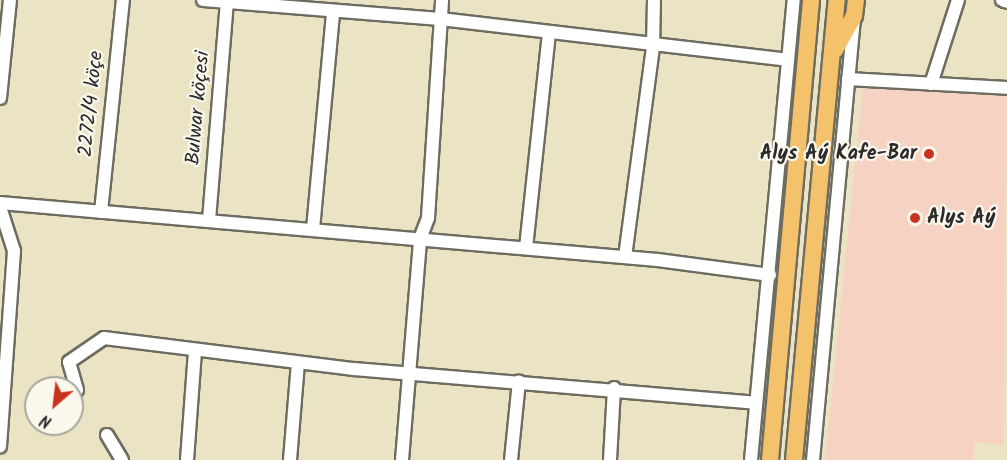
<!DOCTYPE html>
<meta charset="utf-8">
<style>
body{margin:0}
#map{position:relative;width:1007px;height:460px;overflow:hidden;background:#eae4c4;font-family:Kalam,sans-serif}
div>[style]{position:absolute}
.built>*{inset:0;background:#f6d2c3}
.roads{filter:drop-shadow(2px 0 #6e6c61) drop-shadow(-2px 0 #6e6c61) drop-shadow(0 2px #6e6c61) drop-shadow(0 -2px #6e6c61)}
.minor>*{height:12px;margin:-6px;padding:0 6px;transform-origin:6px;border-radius:6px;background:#fff}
.major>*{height:16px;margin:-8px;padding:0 8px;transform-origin:8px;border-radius:8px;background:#f4c26a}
.dots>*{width:16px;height:16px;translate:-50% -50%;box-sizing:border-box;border:3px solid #fbf7ec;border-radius:50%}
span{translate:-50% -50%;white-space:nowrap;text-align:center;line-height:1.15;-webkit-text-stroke:4.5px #fbf7ec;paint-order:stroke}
.street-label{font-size:20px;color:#2b2b2b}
.poi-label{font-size:20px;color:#2b2b2b;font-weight:700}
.right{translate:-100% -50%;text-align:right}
.left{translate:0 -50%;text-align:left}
.north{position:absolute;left:24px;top:376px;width:60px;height:60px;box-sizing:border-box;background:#fbf7ec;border:2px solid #a8a59f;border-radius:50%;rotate:208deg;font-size:16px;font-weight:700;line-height:24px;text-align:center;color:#2b2b2b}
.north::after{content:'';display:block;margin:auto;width:21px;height:27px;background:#c8321e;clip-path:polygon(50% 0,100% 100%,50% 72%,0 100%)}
</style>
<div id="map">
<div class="built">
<div style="clip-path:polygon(863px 86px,1007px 95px,1004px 445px,975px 442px,973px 460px,825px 460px)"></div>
</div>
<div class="roads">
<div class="minor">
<div style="left:203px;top:0;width:238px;rotate:4.6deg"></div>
<div style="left:440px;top:19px;width:350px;rotate:6.7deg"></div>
<div style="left:1002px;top:0;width:5px;rotate:22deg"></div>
<div style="left:848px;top:79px;width:159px;rotate:3.2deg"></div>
<div style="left:931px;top:84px;width:88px;rotate:-72.2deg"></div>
<div style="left:0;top:98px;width:99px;rotate:-84.2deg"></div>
<div style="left:0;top:203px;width:660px;rotate:4.95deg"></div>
<div style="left:658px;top:260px;width:113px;rotate:7.6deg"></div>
<div style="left:0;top:207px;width:46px;rotate:72.3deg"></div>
<div style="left:14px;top:251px;width:196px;rotate:94.1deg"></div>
<div style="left:101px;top:212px;width:213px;rotate:-84.1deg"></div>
<div style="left:209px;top:220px;width:221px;rotate:-85.3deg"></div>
<div style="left:313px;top:229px;width:218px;rotate:-84.7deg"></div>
<div style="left:526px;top:248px;width:217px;rotate:-83.9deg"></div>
<div style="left:625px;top:257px;width:212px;rotate:-82.4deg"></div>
<div style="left:653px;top:47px;width:47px;rotate:-88.8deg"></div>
<div style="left:77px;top:390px;width:29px;rotate:-106deg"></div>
<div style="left:69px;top:362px;width:42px;rotate:-34.4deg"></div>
<div style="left:104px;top:338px;width:252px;rotate:7.1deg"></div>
<div style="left:354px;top:369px;width:403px;rotate:4.8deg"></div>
<div style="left:107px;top:435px;width:29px;rotate:59deg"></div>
<div style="left:187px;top:460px;width:108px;rotate:-85.8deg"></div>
<div style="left:290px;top:460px;width:97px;rotate:-85.3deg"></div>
<div style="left:402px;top:460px;width:222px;rotate:-85.3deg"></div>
<div style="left:420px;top:239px;width:22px;rotate:-69deg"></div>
<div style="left:428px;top:218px;width:218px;rotate:-86.3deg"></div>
<div style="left:511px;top:460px;width:79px;rotate:-84.2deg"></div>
<div style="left:610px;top:460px;width:72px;rotate:-86.8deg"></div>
<div style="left:751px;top:460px;width:462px;rotate:-84.7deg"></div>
<div style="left:813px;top:460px;width:443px;rotate:-84.7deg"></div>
</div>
<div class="major">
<div style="left:835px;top:50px;width:39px;rotate:-61deg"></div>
<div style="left:854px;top:16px;width:16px;rotate:-83deg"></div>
<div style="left:770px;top:460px;width:462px;rotate:-84.9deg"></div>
<div style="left:794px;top:460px;width:462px;rotate:-84.7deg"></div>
</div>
</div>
<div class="dots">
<div style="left:929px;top:154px;background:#c8321e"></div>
<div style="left:915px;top:218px;background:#c8321e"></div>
</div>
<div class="street-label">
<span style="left:92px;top:104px;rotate:-84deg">2272/4 köçe</span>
<span style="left:199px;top:108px;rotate:-85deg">Bulwar köçesi</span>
</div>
<div class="poi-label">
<span class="right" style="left:917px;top:154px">Alys Aý Kafe-Bar</span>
<span class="left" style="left:927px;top:218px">Alys Aý</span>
</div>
<div class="north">N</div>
</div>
